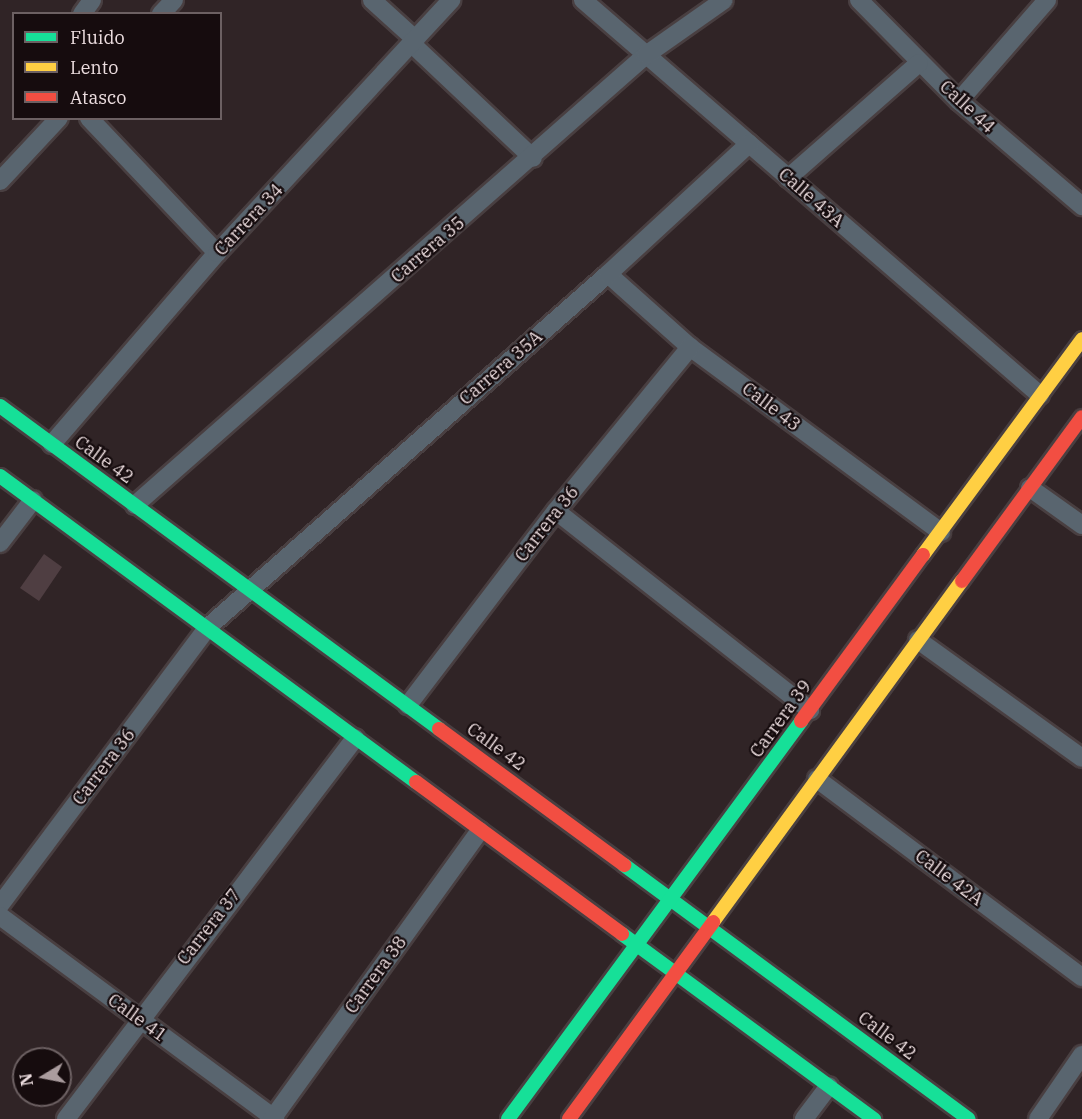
<!DOCTYPE html>
<style>
body{margin:0}
#map{position:relative;width:1082px;height:1119px;overflow:hidden;background:#302426;font-family:"IBM Plex Serif",serif}
div>[style]{position:absolute}
.building>*{inset:0;background:#4f3e42}
.roads{filter:drop-shadow(2px 0 #493f41) drop-shadow(-2px 0 #493f41) drop-shadow(0 2px #493f41) drop-shadow(0 -2px #493f41)}
.street>*{height:18px;margin:-9px;padding:0 9px;transform-origin:9px;border-radius:9px;background:#59656f}
.fast>*{height:14px;margin:-7px;padding:0 7px;transform-origin:7px;border-radius:7px;background:#16e098}
.slow>*{height:14px;margin:-7px;padding:0 7px;transform-origin:7px;border-radius:7px;background:#ffcf43}
.jam>*{height:14px;margin:-7px;padding:0 7px;transform-origin:7px;border-radius:7px;background:#f24e42}
span{translate:-50% -50%;white-space:nowrap;text-align:center;line-height:1.15;-webkit-text-stroke:4.5px #160c0e;paint-order:stroke}
.street-label{font-size:18px;color:#ecdddf}
.legend{position:absolute;left:12px;top:12px;width:210px;height:108px;box-sizing:border-box;background:#160c0e;border:2px solid #6c6062;margin:0;padding:8px 10px;list-style:none;font-size:18px;color:#ecdddf}
.legend li{display:flex;align-items:center;gap:12px;height:30px}
.legend b{width:30px;border:2px solid #6c6062}
.north{position:absolute;left:12px;top:1047px;width:60px;height:60px;box-sizing:border-box;background:#160c0e;border:2px solid #6c6062;border-radius:50%;rotate:260deg;font-size:16px;font-weight:700;line-height:24px;text-align:center;color:#ecdddf}
.north::after{content:'';display:block;margin:auto;width:21px;height:27px;background:#aa9c9e;clip-path:polygon(50% 0,100% 100%,50% 72%,0 100%)}
</style>
<div id="map">
<div class="building">
<div style="clip-path:polygon(44px 554px,62px 567px,39px 601px,20px 588px)"></div>
</div>
<div class="roads">
<div class="street">
<div style="left:372px;top:0;width:59px;rotate:42.3deg"></div>
<div style="left:583px;top:0;width:604px;rotate:40.84deg"></div>
<div style="left:859px;top:0;width:142px;rotate:45.3deg"></div>
<div style="left:959px;top:101px;width:162px;rotate:40.5deg"></div>
<div style="left:82px;top:14px;width:17px;rotate:-54deg"></div>
<div style="left:161px;top:14px;width:19px;rotate:-47deg"></div>
<div style="left:412px;top:44px;width:166px;rotate:43.3deg"></div>
<div style="left:959px;top:101px;width:134px;rotate:-48.9deg"></div>
<div style="left:89px;top:118px;width:186px;rotate:46.5deg"></div>
<div style="left:788px;top:178px;width:174px;rotate:-41.3deg"></div>
<div style="left:0;top:181px;width:86px;rotate:-46.9deg"></div>
<div style="left:608px;top:274px;width:110px;rotate:41.7deg"></div>
<div style="left:690px;top:347px;width:312px;rotate:36.4deg"></div>
<div style="left:52px;top:444px;width:252px;rotate:-49.2deg"></div>
<div style="left:217px;top:253px;width:345px;rotate:-47.2deg"></div>
<div style="left:1030px;top:488px;width:64px;rotate:35.4deg"></div>
<div style="left:135px;top:505px;width:681px;rotate:-41.37deg"></div>
<div style="left:646px;top:55px;width:95px;rotate:-35.2deg"></div>
<div style="left:556px;top:511px;width:323px;rotate:38.1deg"></div>
<div style="left:0;top:543px;width:54px;rotate:-52.5deg"></div>
<div style="left:918px;top:640px;width:202px;rotate:35.7deg"></div>
<div style="left:408px;top:705px;width:244px;rotate:-52.7deg"></div>
<div style="left:556px;top:511px;width:212px;rotate:-50.7deg"></div>
<div style="left:817px;top:779px;width:331px;rotate:36.8deg"></div>
<div style="left:0;top:905px;width:346px;rotate:-53.2deg"></div>
<div style="left:207px;top:628px;width:535px;rotate:-41.44deg"></div>
<div style="left:608px;top:274px;width:192px;rotate:-42.7deg"></div>
<div style="left:0;top:916px;width:342px;rotate:36.4deg"></div>
<div style="left:66px;top:1119px;width:478px;rotate:-52.8deg"></div>
<div style="left:272px;top:1119px;width:355px;rotate:-54.2deg"></div>
<div style="left:804px;top:1119px;width:41px;rotate:-52.9deg"></div>
<div style="left:1038px;top:1119px;width:78px;rotate:-55.5deg"></div>
</div>
<div class="fast">
<div style="left:0;top:406px;width:545px;rotate:36.34deg"></div>
<div style="left:0;top:476px;width:516px;rotate:36.34deg"></div>
<div style="left:624px;top:865px;width:428px;rotate:36.4deg"></div>
<div style="left:622px;top:934px;width:313px;rotate:36.3deg"></div>
<div style="left:508px;top:1119px;width:494px;rotate:-53.6deg"></div>
</div>
<div class="slow">
<div style="left:923px;top:555px;width:268px;rotate:-53.6deg"></div>
<div style="left:713px;top:922px;width:422px;rotate:-53.9deg"></div>
</div>
<div class="jam">
<div style="left:962px;top:581px;width:203px;rotate:-53.8deg"></div>
<div style="left:801px;top:721px;width:206px;rotate:-53.7deg"></div>
<div style="left:439px;top:729px;width:230px;rotate:36.3deg"></div>
<div style="left:416px;top:782px;width:256px;rotate:36.4deg"></div>
<div style="left:569px;top:1119px;width:244px;rotate:-53.8deg"></div>
</div>
</div>
<div class="street-label">
<span style="left:967px;top:107px;rotate:43deg">Calle 44</span>
<span style="left:811px;top:198px;rotate:41deg">Calle 43A</span>
<span style="left:249px;top:220px;rotate:-47deg">Carrera 34</span>
<span style="left:428px;top:250px;rotate:-41deg">Carrera 35</span>
<span style="left:501px;top:368px;rotate:-41deg">Carrera 35A</span>
<span style="left:771px;top:407px;rotate:37deg">Calle 43</span>
<span style="left:104px;top:460px;rotate:36deg">Calle 42</span>
<span style="left:547px;top:524px;rotate:-52deg">Carrera 36</span>
<span style="left:781px;top:719px;rotate:-54deg">Carrera 39</span>
<span style="left:496px;top:747px;rotate:36deg">Calle 42</span>
<span style="left:104px;top:767px;rotate:-53deg">Carrera 36</span>
<span style="left:949px;top:878px;rotate:37deg">Calle 42A</span>
<span style="left:209px;top:927px;rotate:-52deg">Carrera 37</span>
<span style="left:376px;top:975px;rotate:-54deg">Carrera 38</span>
<span style="left:137px;top:1018px;rotate:36deg">Calle 41</span>
<span style="left:887px;top:1036px;rotate:37deg">Calle 42</span>
</div>
<ul class="legend">
<li><b style="height:8px;background:#16e098"></b>Fluido</li>
<li><b style="height:8px;background:#ffcf43"></b>Lento</li>
<li><b style="height:8px;background:#f24e42"></b>Atasco</li>
</ul>
<div class="north">N</div>
</div>
